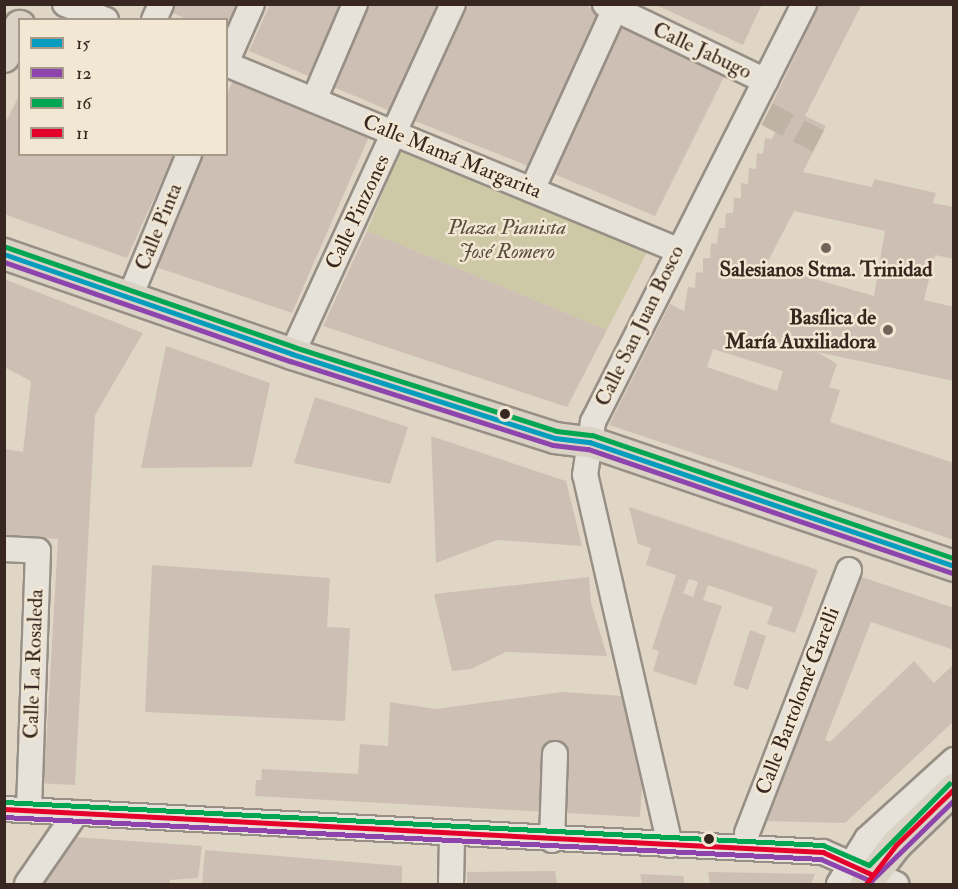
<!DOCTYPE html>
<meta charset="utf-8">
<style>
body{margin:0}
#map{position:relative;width:958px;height:889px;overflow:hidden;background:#e0d6c6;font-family:"IM FELL Double Pica",serif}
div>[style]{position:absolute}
.green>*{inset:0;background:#cdc8a6}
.building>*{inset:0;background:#cebfb4}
.minor-tunnel>*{height:24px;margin-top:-12px;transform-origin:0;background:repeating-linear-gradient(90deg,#beb3a5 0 24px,transparent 0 36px)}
.roads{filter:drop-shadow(2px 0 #978f85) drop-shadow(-2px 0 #978f85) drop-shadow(0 2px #978f85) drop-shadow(0 -2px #978f85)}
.minor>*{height:24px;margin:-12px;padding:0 12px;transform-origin:12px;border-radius:12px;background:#e6e2da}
.major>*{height:30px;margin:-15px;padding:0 15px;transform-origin:15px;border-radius:15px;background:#dad2c4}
.bus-1>*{height:4.5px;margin:-2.25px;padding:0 2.25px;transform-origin:2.25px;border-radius:2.25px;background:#069cbd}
.bus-2>*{height:4.5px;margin:-2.25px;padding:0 2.25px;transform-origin:2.25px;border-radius:2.25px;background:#8e44ad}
.bus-3>*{height:4.5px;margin:-2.25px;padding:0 2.25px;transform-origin:2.25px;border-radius:2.25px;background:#00a651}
.bus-4>*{height:4.5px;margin:-2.25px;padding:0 2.25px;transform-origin:2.25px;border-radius:2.25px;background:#e4002b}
.dots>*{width:16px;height:16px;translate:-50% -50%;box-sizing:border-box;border:3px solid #f1e7d3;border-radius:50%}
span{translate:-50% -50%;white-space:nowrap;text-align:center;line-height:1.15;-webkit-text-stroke:5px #f1e7d3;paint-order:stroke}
.street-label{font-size:21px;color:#372720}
.park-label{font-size:21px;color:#594c3b;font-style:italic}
.poi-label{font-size:21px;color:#372720;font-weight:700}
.right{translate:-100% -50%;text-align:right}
.frame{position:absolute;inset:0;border:6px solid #372720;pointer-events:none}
.legend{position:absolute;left:18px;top:18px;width:210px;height:138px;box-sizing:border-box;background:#f1e7d3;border:2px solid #a79a8b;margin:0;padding:8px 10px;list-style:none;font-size:18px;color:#372720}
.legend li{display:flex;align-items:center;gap:12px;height:30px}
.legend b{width:30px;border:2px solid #a79a8b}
</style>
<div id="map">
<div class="green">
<div style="clip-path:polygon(401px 148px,648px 250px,607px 330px,367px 231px)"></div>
</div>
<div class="building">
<div style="clip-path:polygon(174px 4px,241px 4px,226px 37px,226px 20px,188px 20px,171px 12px)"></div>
<div style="clip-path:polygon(270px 4px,346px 4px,313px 78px,249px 51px)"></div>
<div style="clip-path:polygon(368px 4px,445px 4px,395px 113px,331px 86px)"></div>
<div style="clip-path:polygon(469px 4px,583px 4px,604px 15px,531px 167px,415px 121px)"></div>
<div style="clip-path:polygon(654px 4px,762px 4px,743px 45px)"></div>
<div style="clip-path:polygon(evenodd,820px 4px,862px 4px,805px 116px,826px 126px,803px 172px,872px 187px,874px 179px,936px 193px,933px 203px,954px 207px,954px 259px,935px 255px,924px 300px,954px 307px,954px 381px,817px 352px,837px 364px,829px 387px,840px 390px,830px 422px,954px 463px,954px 540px,609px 425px,670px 304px,684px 311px,688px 287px,695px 288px,696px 272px,703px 273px,703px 258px,710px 258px,711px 243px,717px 244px,719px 228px,725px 228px,726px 213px,733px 213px,734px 198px,741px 198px,741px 183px,748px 184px,749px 168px,756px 169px,757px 153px,763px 154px,765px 138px,772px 139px,775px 132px,762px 125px,820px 4px,794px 211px,885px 231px,874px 296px,766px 265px,794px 211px,820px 4px,713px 349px,783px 371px,777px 391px,707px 367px,713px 349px)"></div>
<div style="clip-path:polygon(624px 21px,727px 71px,655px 216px,549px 172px)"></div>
<div style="clip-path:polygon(235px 76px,370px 134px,292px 313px,156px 267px,202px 154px,226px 154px,226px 96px)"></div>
<div style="clip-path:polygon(20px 94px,20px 154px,174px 154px,127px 258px,4px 214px,4px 125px)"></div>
<div style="clip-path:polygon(367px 231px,607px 330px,567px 407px,323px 326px)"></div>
<div style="clip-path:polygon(4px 279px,143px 333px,95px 415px,75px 785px,36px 783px,38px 746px,46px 747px,58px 539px,5px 536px,5px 449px,23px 452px,31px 381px,4px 367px)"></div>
<div style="clip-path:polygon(166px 346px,270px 383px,252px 467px,141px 468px)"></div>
<div style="clip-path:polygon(315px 397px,408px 427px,390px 484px,294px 463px)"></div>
<div style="clip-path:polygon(431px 436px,566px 481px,582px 546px,497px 540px,436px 563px)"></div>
<div style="clip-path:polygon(evenodd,629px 507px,818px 570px,795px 633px,767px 624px,773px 607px,708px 585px,703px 600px,722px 606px,696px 685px,653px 671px,659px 651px,652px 649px,676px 575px,646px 565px,651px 548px,638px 544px,629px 507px,689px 579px,698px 582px,693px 597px,683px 593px,689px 579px)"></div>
<div style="clip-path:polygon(152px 565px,330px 578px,327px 627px,350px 628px,345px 721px,145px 712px)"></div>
<div style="clip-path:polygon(853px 574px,954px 608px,954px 650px,871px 622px,825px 740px,830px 742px,914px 661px,934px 683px,954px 664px,954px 721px,845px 823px,757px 821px)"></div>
<div style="clip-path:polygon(589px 577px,591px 603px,607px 656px,506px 652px,471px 669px,452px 671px,434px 594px)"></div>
<div style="clip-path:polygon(750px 630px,766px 636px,748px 690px,733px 685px)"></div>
<div style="clip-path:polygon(563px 692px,623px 696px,643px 768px,640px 817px,255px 796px,256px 780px,261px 780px,262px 769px,358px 774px,360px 744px,388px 746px,390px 702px,436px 709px)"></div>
<div style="clip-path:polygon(74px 837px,202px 846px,198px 878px,170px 880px,170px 884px,41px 884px)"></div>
<div style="clip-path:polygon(205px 850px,402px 866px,402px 884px,202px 884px)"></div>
<div style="clip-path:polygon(555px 871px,557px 884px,467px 884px,467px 872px)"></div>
<div style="clip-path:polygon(708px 872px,815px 874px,811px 884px,710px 884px)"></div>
<div style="clip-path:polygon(640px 874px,683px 876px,685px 884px,642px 884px)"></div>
</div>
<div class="minor-tunnel">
<div style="left:767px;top:114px;width:58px;rotate:27.9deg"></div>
</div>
<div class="roads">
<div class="minor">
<div style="left:65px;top:4px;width:44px;rotate:21.3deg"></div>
<div style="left:605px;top:4px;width:178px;rotate:25.6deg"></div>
<div style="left:154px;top:20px;width:17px;rotate:-66deg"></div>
<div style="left:226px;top:63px;width:64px;rotate:-66.2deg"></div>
<div style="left:226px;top:64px;width:488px;rotate:22.4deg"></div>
<div style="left:314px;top:100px;width:104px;rotate:-66.9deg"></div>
<div style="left:532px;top:190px;width:205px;rotate:-65.4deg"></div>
<div style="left:129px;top:299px;width:157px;rotate:-67.5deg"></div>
<div style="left:292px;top:354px;width:385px;rotate:-65.3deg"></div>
<div style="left:4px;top:549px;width:34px;rotate:3deg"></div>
<div style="left:38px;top:551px;width:259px;rotate:92deg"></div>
<div style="left:4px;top:809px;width:820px;rotate:3.01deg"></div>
<div style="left:823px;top:852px;width:80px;rotate:23.7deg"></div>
<div style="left:747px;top:833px;width:282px;rotate:-68.8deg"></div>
<div style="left:552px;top:840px;width:86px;rotate:-88deg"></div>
<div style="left:670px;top:845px;width:380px;rotate:-102.9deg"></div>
<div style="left:585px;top:475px;width:54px;rotate:-81.4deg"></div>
<div style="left:593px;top:422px;width:468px;rotate:-63.2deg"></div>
<div style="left:27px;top:884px;width:86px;rotate:-55.4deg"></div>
<div style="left:451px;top:884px;width:49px;rotate:-88.8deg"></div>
<div style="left:839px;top:884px;width:53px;rotate:-58.1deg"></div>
<div style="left:867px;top:839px;width:118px;rotate:-42.2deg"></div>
</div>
<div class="major">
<div style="left:4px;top:57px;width:35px;rotate:-63deg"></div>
<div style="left:4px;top:254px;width:305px;rotate:19.1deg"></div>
<div style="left:292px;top:354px;width:276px;rotate:17.7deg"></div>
<div style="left:555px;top:438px;width:35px;rotate:7deg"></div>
<div style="left:590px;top:442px;width:385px;rotate:18.8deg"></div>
<div style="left:866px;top:884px;width:49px;rotate:-52.4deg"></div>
<div style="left:896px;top:845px;width:81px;rotate:-44deg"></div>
</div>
</div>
<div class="bus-1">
<div style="left:4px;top:254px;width:305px;rotate:19.1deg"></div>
<div style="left:292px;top:354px;width:276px;rotate:17.7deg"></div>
<div style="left:555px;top:438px;width:35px;rotate:7deg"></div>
<div style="left:590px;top:442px;width:385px;rotate:18.8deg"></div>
</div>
<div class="bus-2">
<div style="left:4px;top:262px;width:303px;rotate:19.1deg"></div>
<div style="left:290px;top:361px;width:276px;rotate:17.7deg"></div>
<div style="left:553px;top:445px;width:35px;rotate:7deg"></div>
<div style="left:588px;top:449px;width:385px;rotate:18.8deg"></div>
<div style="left:4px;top:817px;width:818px;rotate:2.94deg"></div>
<div style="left:821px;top:859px;width:55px;rotate:23.7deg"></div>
<div style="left:871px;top:881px;width:116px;rotate:-44.3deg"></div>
</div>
<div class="bus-3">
<div style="left:6px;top:247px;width:305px;rotate:19.1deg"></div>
<div style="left:294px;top:347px;width:276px;rotate:17.7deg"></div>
<div style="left:557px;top:431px;width:35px;rotate:7deg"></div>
<div style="left:592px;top:435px;width:382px;rotate:18.8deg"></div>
<div style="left:4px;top:802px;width:820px;rotate:3.01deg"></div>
<div style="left:823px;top:845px;width:50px;rotate:23.5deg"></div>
<div style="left:869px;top:865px;width:114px;rotate:-45.4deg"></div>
</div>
<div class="bus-4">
<div style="left:4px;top:809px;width:820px;rotate:3.01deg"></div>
<div style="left:823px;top:852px;width:53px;rotate:24.6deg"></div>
<div style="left:866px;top:884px;width:49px;rotate:-52.4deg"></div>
<div style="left:896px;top:845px;width:81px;rotate:-44deg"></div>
</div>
<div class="dots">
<div style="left:826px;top:248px;background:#72645a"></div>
<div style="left:888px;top:330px;background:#72645a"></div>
<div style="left:505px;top:414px;background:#372720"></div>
<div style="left:709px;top:839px;background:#372720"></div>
</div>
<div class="street-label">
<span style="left:702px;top:51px;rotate:25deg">Calle Jabugo</span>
<span style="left:452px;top:157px;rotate:22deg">Calle Mamá Margarita</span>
<span style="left:358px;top:212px;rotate:-65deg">Calle Pinzones</span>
<span style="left:159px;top:227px;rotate:-68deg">Calle Pinta</span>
<span style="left:640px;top:326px;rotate:-64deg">Calle San Juan Bosco</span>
<span style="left:34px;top:664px;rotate:-88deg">Calle La Rosaleda</span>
<span style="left:798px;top:701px;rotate:-69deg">Calle Bartolomé Garelli</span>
</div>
<div class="park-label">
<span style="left:507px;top:240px">Plaza Pianista<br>José Romero</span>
</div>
<div class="poi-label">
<span style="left:826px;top:270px">Salesianos Stma. Trinidad</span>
<span class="right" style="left:876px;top:330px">Basílica de<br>María Auxiliadora</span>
</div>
<div class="frame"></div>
<ul class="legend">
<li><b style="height:8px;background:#069cbd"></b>15</li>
<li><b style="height:8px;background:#8e44ad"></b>12</li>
<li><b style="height:8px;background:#00a651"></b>16</li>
<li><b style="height:8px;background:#e4002b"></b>11</li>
</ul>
</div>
